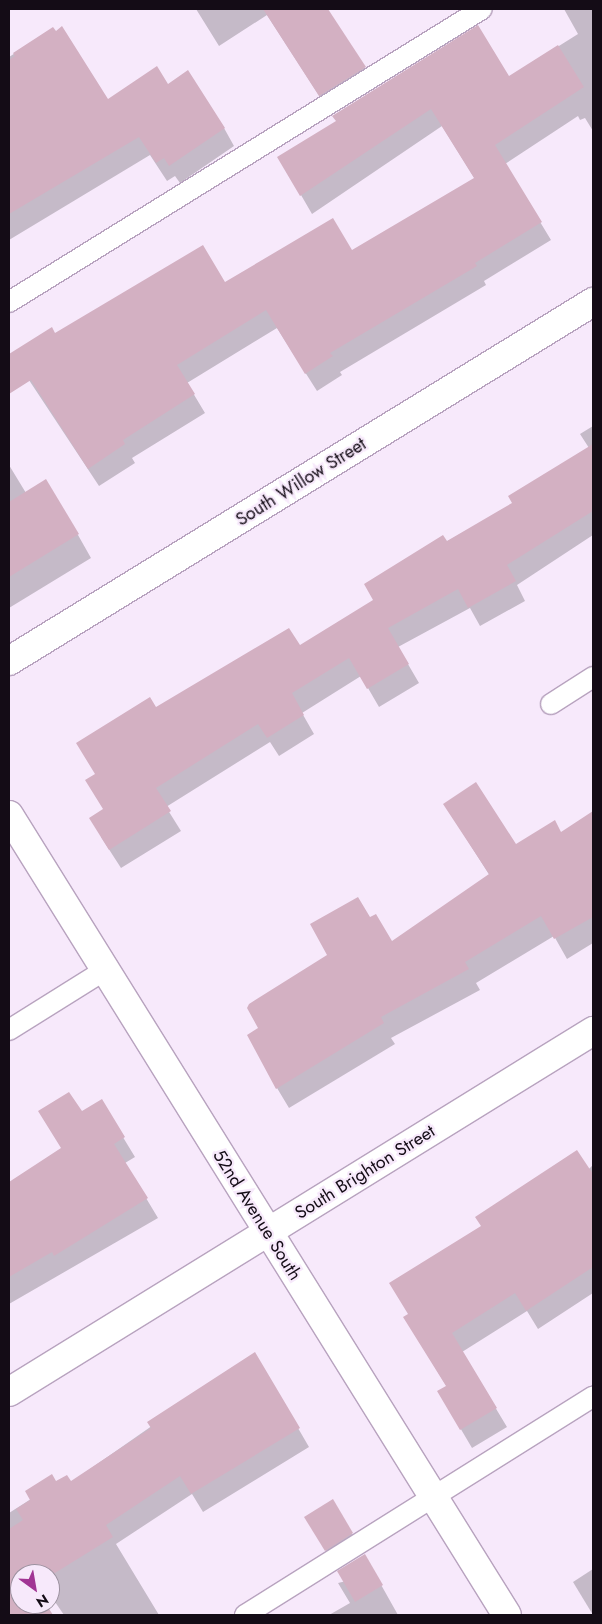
<!DOCTYPE html>
<style>
body{margin:0}
#map{position:relative;width:602px;height:1624px;overflow:hidden;background:#f7e9fb;font-family:Jost,sans-serif}
div>[style]{position:absolute}
.shadow>*{inset:0;background:#0003}
.building>*{inset:0;background:#d3b0c2}
.roads{filter:drop-shadow(1px 0 #b8a3bf) drop-shadow(-1px 0 #b8a3bf) drop-shadow(0 1px #b8a3bf) drop-shadow(0 -1px #b8a3bf)}
.lane>*{height:20px;margin:-10px;padding:0 10px;transform-origin:10px;border-radius:10px;background:#fff}
.street>*{height:28px;margin:-14px;padding:0 14px;transform-origin:14px;border-radius:14px;background:#fff}
span{translate:-50% -50%;white-space:nowrap;text-align:center;line-height:1.15;-webkit-text-stroke:4.5px #f7e9fb;paint-order:stroke}
.street-label{font-size:18px;color:#140c16}
.frame{position:absolute;inset:0;border:10px solid #140c16;pointer-events:none}
.north{position:absolute;left:10px;top:1564px;width:50px;height:50px;box-sizing:border-box;background:#f7e9fb;border:1px solid #9c919f;border-radius:50%;rotate:148deg;font-size:14px;font-weight:700;line-height:20px;text-align:center;color:#140c16}
.north::after{content:'';display:block;margin:auto;width:18px;height:22px;background:#a13594;clip-path:polygon(50% 0,100% 100%,50% 72%,0 100%)}
</style>
<div id="map">
<div class="shadow">
<div style="clip-path:polygon(196px 9px,326px 9px,376px 87px,331px 114px,267px 15px,219px 46px)"></div>
<div style="clip-path:polygon(564px 9px,593px 9px,593px 131px,585px 118px,580px 120px,578px 116px,505px 164px,551px 240px,484px 281px,486px 285px,340px 372px,342px 375px,317px 391px,277px 328px,187px 383px,205px 413px,132px 458px,135px 463px,99px 486px,23px 371px,55px 335px,225px 283px,352px 252px,475px 179px,442px 126px,312px 214px,279px 157px,508px 78px,578px 34px)"></div>
<div style="clip-path:polygon(53px 29px,108px 100px,168px 85px,224px 128px,234px 146px,180px 183px,175px 176px,167px 181px,150px 155px,9px 240px,9px 57px)"></div>
<div style="clip-path:polygon(593px 426px,593px 535px,517px 585px,525px 601px,480px 626px,470px 608px,398px 647px,419px 683px,379px 707px,361px 676px,302px 713px,314px 734px,279px 756px,270px 742px,166px 807px,181px 831px,121px 868px,101px 837px,104px 810px,96px 774px,156px 708px,299px 647px,375px 601px,446px 542px,514px 504px,589px 448px,580px 434px)"></div>
<div style="clip-path:polygon(9px 465px,26px 493px,78px 535px,91px 558px,9px 608px)"></div>
<div style="clip-path:polygon(445px 805px,516px 845px,561px 834px,593px 813px,593px 943px,567px 959px,554px 936px,476px 983px,480px 990px,391px 1038px,395px 1044px,289px 1108px,277px 1088px,260px 1028px,369px 919px,391px 943px,490px 876px)"></div>
<div style="clip-path:polygon(101px 1101px,135px 1157px,125px 1163px,158px 1218px,9px 1304px,9px 1184px,62px 1148px)"></div>
<div style="clip-path:polygon(593px 1165px,593px 1293px,538px 1329px,527px 1311px,462px 1352px,507px 1427px,472px 1448px,439px 1392px,447px 1387px,416px 1336px)"></div>
<div style="clip-path:polygon(255px 1354px,309px 1447px,203px 1512px,192px 1494px,116px 1544px,159px 1615px,64px 1615px,53px 1599px,50px 1601px,50px 1574px,20px 1574px,20px 1604px,46px 1604px,28px 1615px,9px 1615px,9px 1513px,56px 1483px,70px 1483px)"></div>
<div style="clip-path:polygon(333px 1501px,358px 1544px,332px 1560px,306px 1517px)"></div>
<div style="clip-path:polygon(593px 1569px,593px 1615px,573px 1582px)"></div>
<div style="clip-path:polygon(375px 1574px,398px 1615px,329px 1615px,350px 1603px,338px 1583px)"></div>
</div>
<div class="building">
<div style="clip-path:polygon(263px 9px,328px 9px,366px 67px,319px 96px)"></div>
<div style="clip-path:polygon(478px 25px,509px 76px,558px 45px,584px 87px,495px 145px,542px 222px,475px 263px,477px 266px,330px 353px,333px 356px,305px 374px,266px 310px,177px 365px,195px 394px,123px 440px,125px 444px,88px 469px,31px 380px,9px 394px,9px 354px,52px 327px,55px 333px,203px 245px,225px 282px,333px 218px,352px 250px,474px 178px,431px 109px,300px 196px,277px 157px,336px 121px,332px 116px)"></div>
<div style="clip-path:polygon(62px 26px,108px 99px,157px 66px,168px 84px,188px 70px,225px 128px,169px 166px,164px 158px,156px 163px,139px 137px,9px 214px,9px 60px,15px 56px,13px 53px,53px 27px,56px 31px)"></div>
<div style="clip-path:polygon(593px 444px,593px 511px,507px 565px,516px 581px,468px 608px,458px 589px,388px 628px,409px 664px,367px 689px,349px 658px,292px 693px,304px 715px,267px 738px,258px 724px,156px 788px,171px 811px,109px 850px,89px 818px,103px 809px,85px 780px,95px 774px,76px 743px,150px 697px,156px 707px,289px 628px,300px 645px,373px 600px,364px 584px,443px 535px,447px 541px,512px 503px,508px 496px)"></div>
<div style="clip-path:polygon(46px 479px,79px 534px,9px 577px,9px 502px)"></div>
<div style="clip-path:polygon(476px 782px,516px 844px,555px 820px,561px 832px,593px 811px,593px 917px,554px 939px,541px 916px,465px 962px,469px 969px,381px 1017px,384px 1023px,276px 1089px,247px 1035px,258px 1028px,247px 1008px,249px 1004px,327px 955px,310px 924px,358px 897px,370px 917px,376px 914px,392px 941px,489px 874px,443px 804px)"></div>
<div style="clip-path:polygon(69px 1092px,82px 1111px,102px 1099px,125px 1137px,114px 1144px,148px 1198px,54px 1256px,52px 1252px,9px 1277px,9px 1182px,61px 1148px,38px 1111px)"></div>
<div style="clip-path:polygon(577px 1150px,593px 1174px,593px 1267px,526px 1311px,515px 1293px,452px 1333px,497px 1408px,460px 1430px,437px 1391px,446px 1386px,403px 1317px,408px 1314px,389px 1283px,481px 1226px,475px 1217px)"></div>
<div style="clip-path:polygon(255px 1352px,300px 1428px,191px 1494px,180px 1476px,106px 1525px,113px 1537px,50px 1576px,20px 1574px,20px 1604px,46px 1604px,53px 1615px,9px 1615px,9px 1529px,23px 1520px,16px 1509px,30px 1500px,25px 1491px,52px 1474px,56px 1481px,67px 1475px,71px 1481px,151px 1428px,147px 1422px)"></div>
<div style="clip-path:polygon(333px 1499px,353px 1533px,325px 1551px,304px 1517px)"></div>
<div style="clip-path:polygon(365px 1554px,383px 1585px,355px 1602px,337px 1571px)"></div>
</div>
<div class="roads">
<div class="lane">
<div style="left:9px;top:302px;width:556px;rotate:-31.78deg"></div>
<div style="left:551px;top:704px;width:50px;rotate:-32.7deg"></div>
<div style="left:9px;top:1030px;width:113px;rotate:-32deg"></div>
<div style="left:245px;top:1615px;width:411px;rotate:-32.1deg"></div>
</div>
<div class="street">
<div style="left:9px;top:661px;width:686px;rotate:-31.58deg"></div>
<div style="left:9px;top:815px;width:942px;rotate:58.1deg"></div>
<div style="left:9px;top:1392px;width:687px;rotate:-31.72deg"></div>
</div>
</div>
<div class="street-label">
<span style="left:301px;top:482px;rotate:-32deg">South Willow Street</span>
<span style="left:365px;top:1172px;rotate:-32deg">South Brighton Street</span>
<span style="left:257px;top:1215px;rotate:58deg">52nd Avenue South</span>
</div>
<div class="frame"></div>
<div class="north">N</div>
</div>
